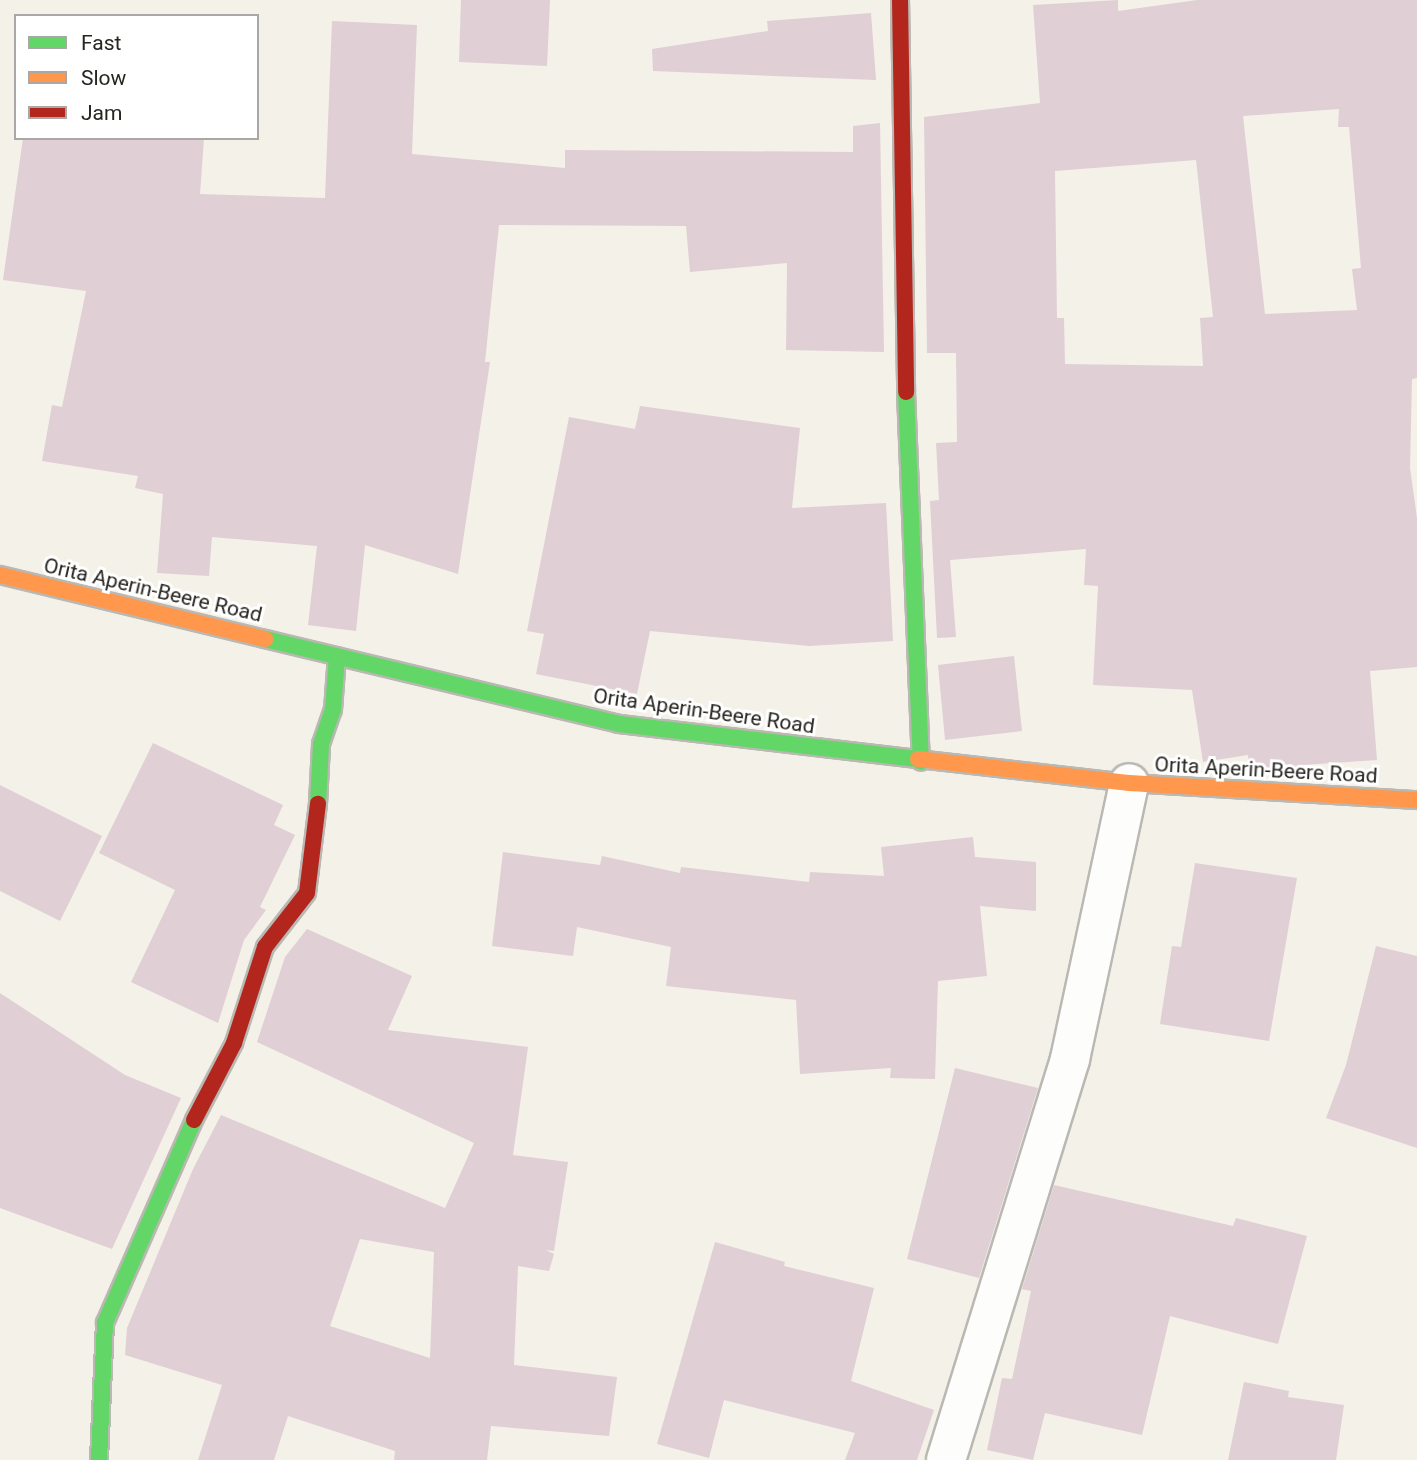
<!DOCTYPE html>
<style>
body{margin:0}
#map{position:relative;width:1417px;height:1460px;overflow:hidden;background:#f4f1e9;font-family:Roboto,sans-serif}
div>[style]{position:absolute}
.building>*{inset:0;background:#e0cfd5}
.roads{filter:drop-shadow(2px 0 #bab8b2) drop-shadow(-2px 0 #bab8b2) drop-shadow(0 2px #bab8b2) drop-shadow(0 -2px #bab8b2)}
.street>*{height:38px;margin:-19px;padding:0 19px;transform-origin:19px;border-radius:19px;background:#fdfdfc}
.fast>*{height:16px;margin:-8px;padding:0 8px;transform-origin:8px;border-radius:8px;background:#63d668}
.slow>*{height:16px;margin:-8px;padding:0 8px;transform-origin:8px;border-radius:8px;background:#ff974d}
.jam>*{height:16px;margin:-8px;padding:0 8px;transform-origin:8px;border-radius:8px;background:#b3261e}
span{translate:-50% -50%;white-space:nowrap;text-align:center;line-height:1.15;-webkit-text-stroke:6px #fff;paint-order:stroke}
.street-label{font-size:21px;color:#272520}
.legend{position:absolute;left:14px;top:14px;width:245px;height:126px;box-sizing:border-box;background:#fff;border:2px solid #a9a8a6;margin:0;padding:9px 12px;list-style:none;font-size:21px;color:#272520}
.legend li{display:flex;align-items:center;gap:14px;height:35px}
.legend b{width:35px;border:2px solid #a9a8a6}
</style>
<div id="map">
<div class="building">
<div style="clip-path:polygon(461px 0,550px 0,547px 66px,459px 62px)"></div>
<div style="clip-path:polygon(evenodd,1118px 0,1118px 11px,1197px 0,1417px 0,1417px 378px,1412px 379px,1410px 468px,1417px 518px,1417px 667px,1370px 671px,1377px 760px,1303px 765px,1303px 771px,1249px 768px,1248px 755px,1203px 762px,1192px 690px,1093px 685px,1098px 586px,1084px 585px,1086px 549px,950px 560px,956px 637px,937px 638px,930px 501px,939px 500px,936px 443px,957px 442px,956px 353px,927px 353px,924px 117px,1040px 103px,1033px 5px,1118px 0,1339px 109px,1338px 127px,1349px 127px,1361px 268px,1352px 269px,1357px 310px,1265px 314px,1243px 116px,1339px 109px,1118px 0,1196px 160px,1213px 317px,1200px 318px,1203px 366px,1065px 364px,1064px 318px,1057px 318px,1055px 171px,1196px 160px)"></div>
<div style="clip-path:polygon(871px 13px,876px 80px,653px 71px,652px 49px,768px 31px,767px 21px)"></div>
<div style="clip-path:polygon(332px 21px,417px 25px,412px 154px,565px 168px,565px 150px,853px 152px,853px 126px,880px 123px,884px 352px,786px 350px,787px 263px,690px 272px,686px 226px,499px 225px,485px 362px,490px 362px,458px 574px,365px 545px,356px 631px,308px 625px,317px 546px,212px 537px,209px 576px,157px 573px,163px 494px,135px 488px,138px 476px,42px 461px,52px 405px,62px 407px,86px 291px,3px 280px,23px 138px,204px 138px,200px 194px,325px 198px)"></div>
<div style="clip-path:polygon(640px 406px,800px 428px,792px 508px,886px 503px,893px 641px,809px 646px,650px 631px,637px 694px,536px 674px,544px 634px,527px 631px,569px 417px,635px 429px)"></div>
<div style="clip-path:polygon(1014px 656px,1022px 731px,945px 740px,938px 665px)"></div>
<div style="clip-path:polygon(153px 743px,283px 805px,274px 825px,295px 835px,260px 907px,266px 910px,244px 940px,218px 1023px,131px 982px,175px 890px,99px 853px)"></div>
<div style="clip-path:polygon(0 785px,102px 836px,60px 921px,0 891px)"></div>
<div style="clip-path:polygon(973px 837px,975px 857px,1036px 862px,1036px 911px,980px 906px,987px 976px,938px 981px,935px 1079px,890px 1078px,891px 1068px,800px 1074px,796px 1000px,666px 986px,671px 947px,577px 927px,573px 956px,492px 946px,503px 852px,600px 865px,602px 856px,680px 873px,681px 867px,809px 882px,810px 872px,884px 876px,881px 847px)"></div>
<div style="clip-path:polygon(1195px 863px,1297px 878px,1269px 1041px,1160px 1024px,1172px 946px,1181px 947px)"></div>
<div style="clip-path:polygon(evenodd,307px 929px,412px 976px,388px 1030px,528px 1047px,513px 1155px,568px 1162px,554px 1251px,546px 1250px,554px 1254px,549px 1271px,518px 1266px,514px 1365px,617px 1377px,609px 1436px,491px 1426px,487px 1460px,394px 1460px,395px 1451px,288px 1416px,274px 1460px,198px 1460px,222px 1385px,125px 1355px,127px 1328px,193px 1169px,221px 1115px,445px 1208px,474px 1143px,257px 1042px,285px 957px,307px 929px,360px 1239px,434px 1252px,430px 1358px,330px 1326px,360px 1239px)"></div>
<div style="clip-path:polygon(1376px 946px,1417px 956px,1417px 1148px,1326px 1118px,1346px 1065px)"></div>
<div style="clip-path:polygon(0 993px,125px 1075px,181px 1098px,112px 1249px,0 1208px)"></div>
<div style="clip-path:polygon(955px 1068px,1038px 1088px,979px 1278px,907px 1259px)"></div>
<div style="clip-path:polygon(1054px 1185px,1233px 1226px,1236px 1218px,1307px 1236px,1278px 1344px,1170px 1316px,1142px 1435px,1045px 1413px,1033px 1460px,987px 1450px,1002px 1378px,1012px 1379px,1031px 1291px,1022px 1289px)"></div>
<div style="clip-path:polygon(715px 1242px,785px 1262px,784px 1266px,874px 1288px,851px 1381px,934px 1410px,917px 1460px,845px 1460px,855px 1433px,724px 1400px,709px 1458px,657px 1444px)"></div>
<div style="clip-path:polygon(1244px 1382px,1289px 1391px,1288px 1397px,1344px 1405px,1336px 1460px,1228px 1460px)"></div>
</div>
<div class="roads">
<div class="street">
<div style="left:946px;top:1460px;width:420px;rotate:-72.8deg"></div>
<div style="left:1070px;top:1059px;width:282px;rotate:-77.9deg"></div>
</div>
<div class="fast">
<div style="left:906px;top:392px;width:370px;rotate:87.7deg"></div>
<div style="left:265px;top:639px;width:364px;rotate:13.5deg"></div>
<div style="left:619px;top:724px;width:301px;rotate:6.7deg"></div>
<div style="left:318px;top:804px;width:60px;rotate:-87.1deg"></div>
<div style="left:321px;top:744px;width:36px;rotate:-71deg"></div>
<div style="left:333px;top:710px;width:54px;rotate:-85.8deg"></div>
<div style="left:99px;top:1460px;width:137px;rotate:-87.5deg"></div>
<div style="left:105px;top:1323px;width:222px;rotate:-66.3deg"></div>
</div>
<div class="slow">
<div style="left:0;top:575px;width:273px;rotate:13.6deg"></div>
<div style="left:918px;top:759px;width:212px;rotate:6.5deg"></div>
<div style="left:1129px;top:783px;width:289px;rotate:3.4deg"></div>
</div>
<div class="jam">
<div style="left:900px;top:0;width:392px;rotate:89.1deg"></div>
<div style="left:194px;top:1120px;width:87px;rotate:-62.5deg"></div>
<div style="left:234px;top:1043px;width:101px;rotate:-72.1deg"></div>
<div style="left:265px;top:947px;width:68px;rotate:-52.1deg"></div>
<div style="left:307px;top:893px;width:90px;rotate:-83deg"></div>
</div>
</div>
<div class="street-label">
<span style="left:153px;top:590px;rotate:13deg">Orita Aperin-Beere Road</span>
<span style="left:704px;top:711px;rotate:8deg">Orita Aperin-Beere Road</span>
<span style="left:1266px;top:770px;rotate:3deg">Orita Aperin-Beere Road</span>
</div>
<ul class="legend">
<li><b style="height:9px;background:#63d668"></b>Fast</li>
<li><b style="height:9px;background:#ff974d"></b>Slow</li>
<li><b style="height:9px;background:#b3261e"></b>Jam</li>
</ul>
</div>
